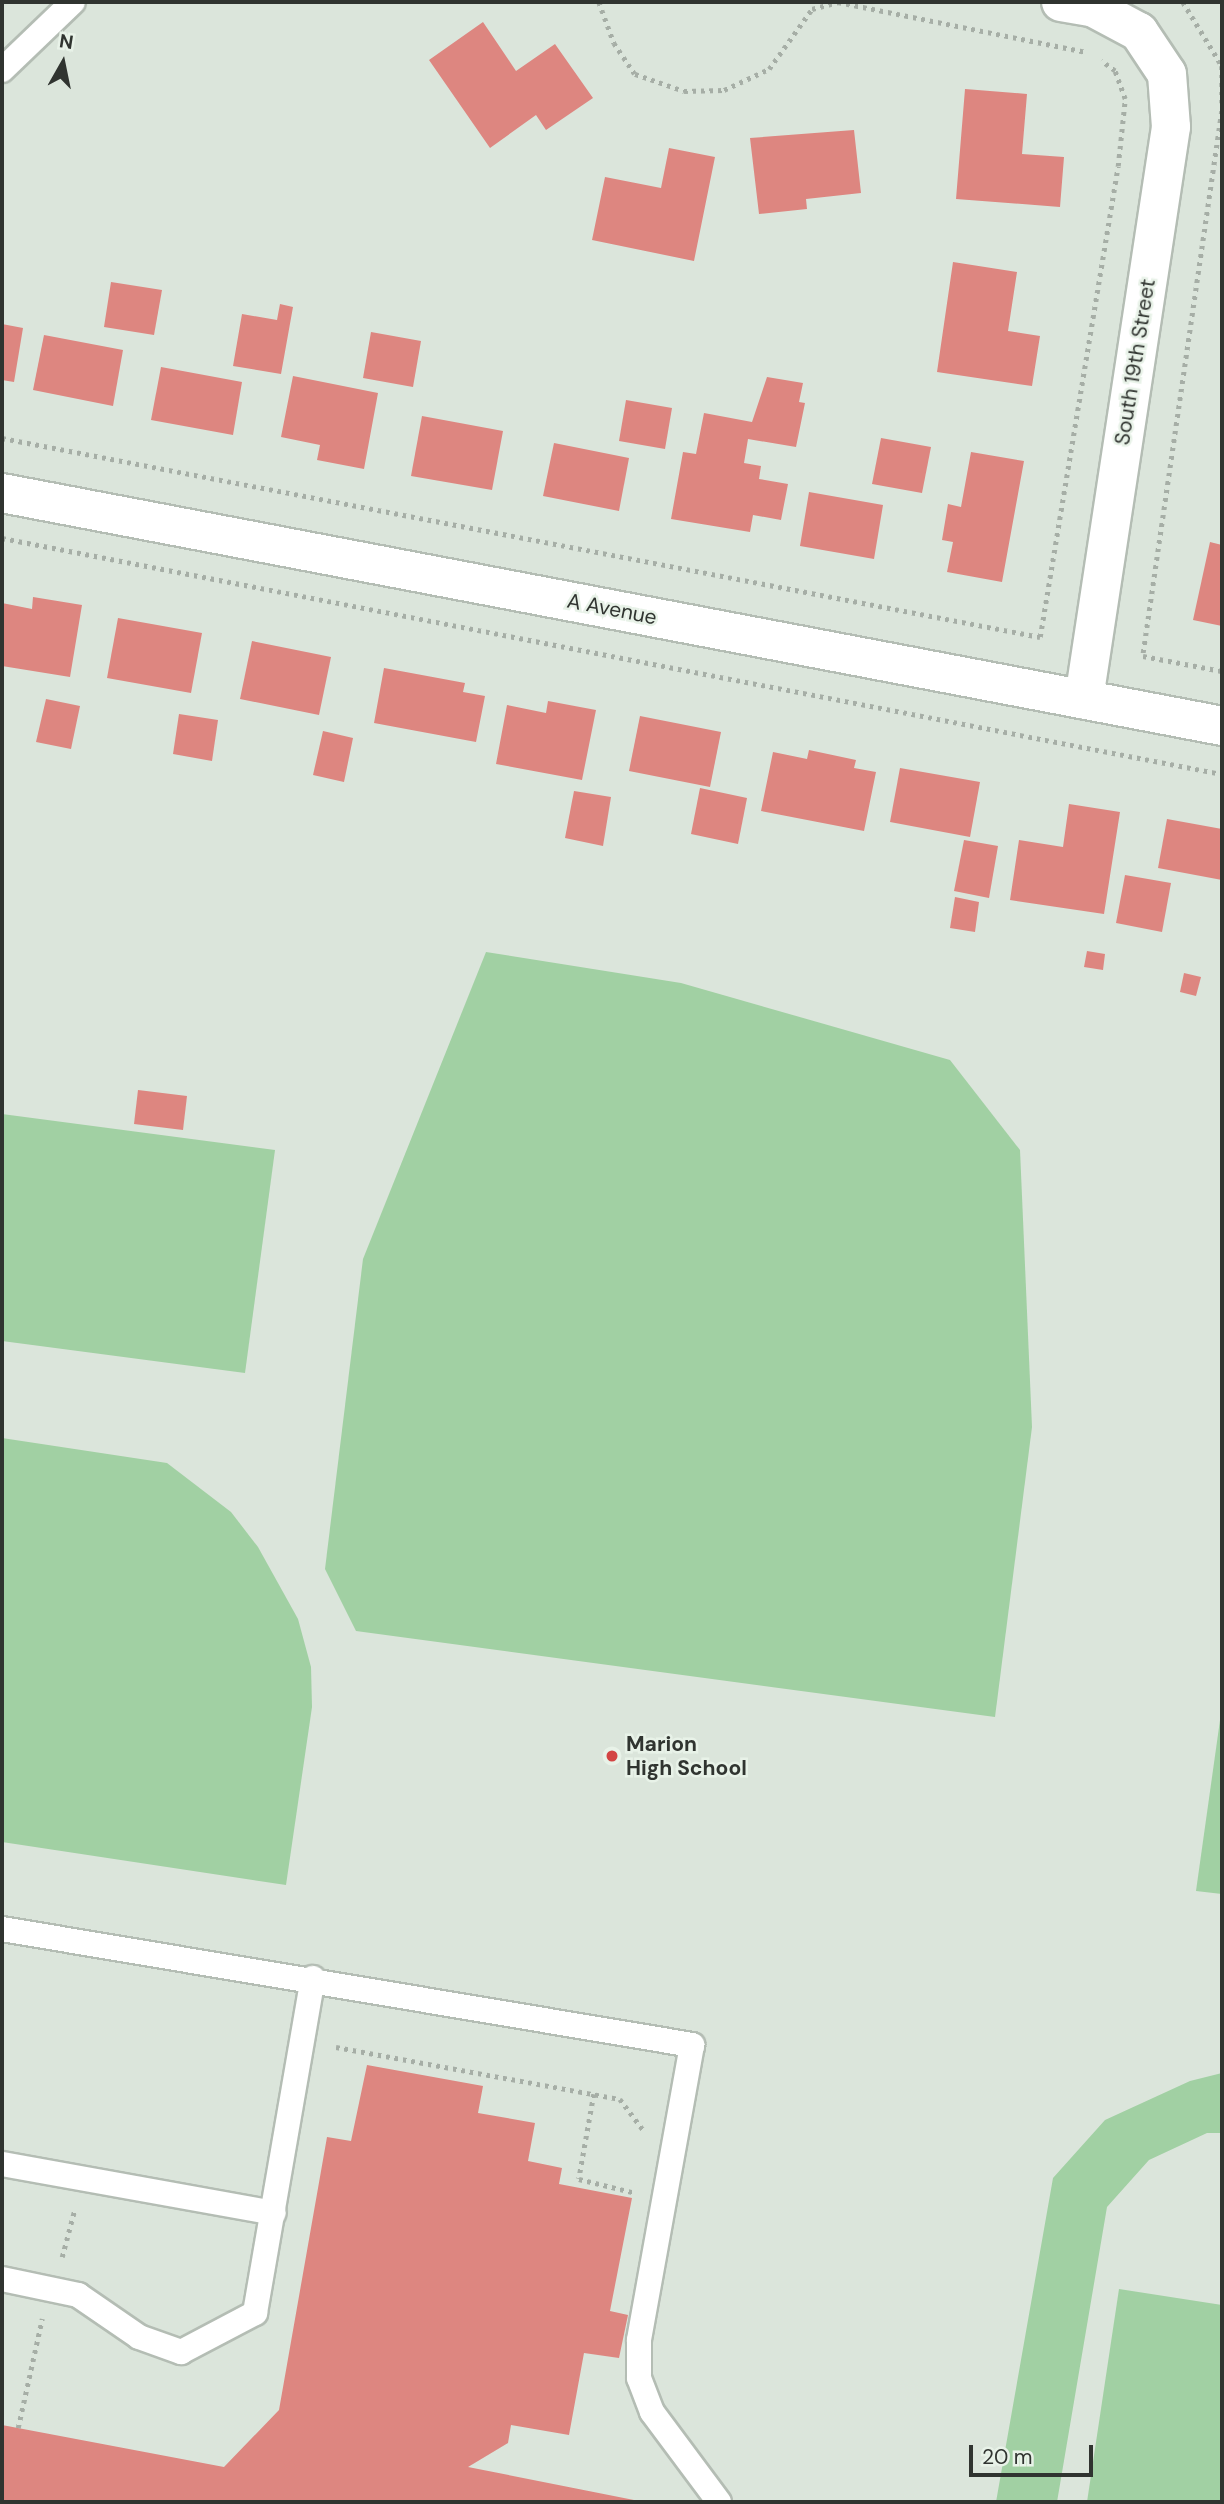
<!DOCTYPE html>
<style>
body{margin:0}
#map{position:relative;width:1224px;height:2504px;overflow:hidden;background:#dbe5db;font-family:"DM Sans",sans-serif}
div>[style]{position:absolute}
.green>*{inset:0;background:#a1d0a3}
.building>*{inset:0;background:#dd8680}
.path>*{height:4.5px;margin-top:-2.25px;transform-origin:0;background:repeating-linear-gradient(90deg,#a6aea6 0 3.5px,transparent 0 8.5px)}
.roads{filter:drop-shadow(2px 0 #b4bdb4) drop-shadow(-2px 0 #b4bdb4) drop-shadow(0 2px #b4bdb4) drop-shadow(0 -2px #b4bdb4)}
.service>*{height:24px;margin:-12px;padding:0 12px;transform-origin:12px;border-radius:12px;background:#fff}
.minor>*{height:38px;margin:-19px;padding:0 19px;transform-origin:19px;border-radius:19px;background:#fff}
.dots>*{width:19px;height:19px;translate:-50% -50%;box-sizing:border-box;border:4px solid #e8f2e8;border-radius:50%}
span{translate:-50% -50%;white-space:nowrap;text-align:center;line-height:1.15;-webkit-text-stroke:5px #e8f2e8;paint-order:stroke}
.street-label{font-size:21px;color:#303430}
.poi-label{font-size:21px;color:#303430;font-weight:700}
.left{translate:0 -50%;text-align:left}
.frame{position:absolute;inset:0;border:4px solid #303430;pointer-events:none}
.north{position:absolute;left:28px;top:28px;width:70px;height:70px;-webkit-text-stroke:5px #e8f2e8;paint-order:stroke;rotate:9deg;font-size:19px;font-weight:700;line-height:28px;text-align:center;color:#303430}
.north::after{content:'';display:block;margin:auto;width:24px;height:32px;background:#303430;clip-path:polygon(50% 0,100% 100%,50% 72%,0 100%)}
.scale{position:absolute;left:969px;top:2445px;width:124px;height:32px;box-sizing:border-box;border:4px solid #303430;border-top:0;padding-left:9px;font-size:21px;line-height:24px;white-space:nowrap;color:#303430;-webkit-text-stroke:5px #e8f2e8;paint-order:stroke}
</style>
<div id="map">
<div class="green">
<div style="clip-path:polygon(486px 952px,681px 983px,950px 1060px,1020px 1150px,1032px 1427px,995px 1717px,356px 1631px,325px 1569px,363px 1259px)"></div>
<div style="clip-path:polygon(2px 1114px,275px 1150px,245px 1373px,2px 1341px)"></div>
<div style="clip-path:polygon(2px 1438px,167px 1463px,231px 1512px,258px 1547px,298px 1619px,311px 1667px,312px 1707px,286px 1885px,2px 1842px)"></div>
<div style="clip-path:polygon(1222px 1706px,1222px 1894px,1196px 1891px)"></div>
<div style="clip-path:polygon(1222px 2073px,1222px 2133px,1207px 2133px,1149px 2160px,1107px 2207px,1057px 2502px,996px 2502px,1053px 2178px,1105px 2120px,1190px 2081px)"></div>
<div style="clip-path:polygon(1119px 2289px,1222px 2305px,1222px 2502px,1087px 2502px)"></div>
</div>
<div class="building">
<div style="clip-path:polygon(483px 22px,516px 71px,555px 44px,593px 98px,546px 130px,536px 115px,490px 148px,429px 60px)"></div>
<div style="clip-path:polygon(965px 89px,1027px 94px,1022px 154px,1064px 157px,1060px 207px,956px 199px)"></div>
<div style="clip-path:polygon(854px 130px,861px 193px,806px 199px,807px 209px,759px 214px,750px 138px)"></div>
<div style="clip-path:polygon(669px 148px,715px 157px,694px 261px,592px 240px,605px 177px,661px 188px)"></div>
<div style="clip-path:polygon(953px 262px,1017px 272px,1008px 331px,1040px 336px,1032px 386px,937px 372px)"></div>
<div style="clip-path:polygon(111px 282px,162px 290px,154px 335px,104px 327px)"></div>
<div style="clip-path:polygon(280px 304px,293px 307px,281px 374px,233px 366px,242px 314px,277px 320px)"></div>
<div style="clip-path:polygon(2px 324px,23px 328px,14px 382px,2px 380px)"></div>
<div style="clip-path:polygon(371px 332px,421px 341px,413px 387px,363px 378px)"></div>
<div style="clip-path:polygon(44px 335px,123px 350px,113px 406px,33px 390px)"></div>
<div style="clip-path:polygon(161px 367px,242px 382px,233px 435px,151px 420px)"></div>
<div style="clip-path:polygon(293px 376px,378px 393px,364px 469px,317px 460px,320px 445px,281px 437px)"></div>
<div style="clip-path:polygon(767px 377px,803px 383px,799px 402px,805px 403px,796px 447px,748px 439px,744px 463px,761px 466px,759px 479px,788px 484px,781px 520px,753px 515px,750px 532px,671px 519px,683px 452px,696px 454px,704px 413px,752px 422px)"></div>
<div style="clip-path:polygon(626px 400px,672px 408px,665px 449px,619px 441px)"></div>
<div style="clip-path:polygon(422px 416px,503px 431px,492px 490px,411px 476px)"></div>
<div style="clip-path:polygon(881px 438px,931px 447px,922px 493px,872px 484px)"></div>
<div style="clip-path:polygon(554px 443px,629px 458px,619px 511px,543px 496px)"></div>
<div style="clip-path:polygon(971px 452px,1024px 461px,1002px 582px,947px 572px,953px 542px,942px 540px,948px 504px,961px 507px)"></div>
<div style="clip-path:polygon(809px 492px,883px 505px,874px 559px,800px 546px)"></div>
<div style="clip-path:polygon(1210px 542px,1222px 545px,1222px 626px,1193px 620px)"></div>
<div style="clip-path:polygon(33px 597px,82px 605px,70px 677px,2px 666px,2px 603px,32px 609px)"></div>
<div style="clip-path:polygon(118px 618px,202px 633px,191px 693px,107px 678px)"></div>
<div style="clip-path:polygon(252px 641px,331px 657px,319px 715px,240px 699px)"></div>
<div style="clip-path:polygon(384px 668px,465px 683px,463px 692px,485px 696px,476px 742px,374px 723px)"></div>
<div style="clip-path:polygon(46px 699px,80px 706px,71px 749px,36px 742px)"></div>
<div style="clip-path:polygon(548px 701px,596px 710px,582px 780px,496px 764px,507px 705px,546px 713px)"></div>
<div style="clip-path:polygon(179px 714px,218px 720px,212px 761px,173px 754px)"></div>
<div style="clip-path:polygon(640px 716px,721px 732px,710px 787px,629px 771px)"></div>
<div style="clip-path:polygon(323px 731px,353px 738px,344px 782px,313px 775px)"></div>
<div style="clip-path:polygon(809px 750px,856px 760px,854px 768px,876px 772px,864px 831px,761px 811px,773px 752px,807px 759px)"></div>
<div style="clip-path:polygon(900px 768px,980px 782px,970px 837px,890px 822px)"></div>
<div style="clip-path:polygon(700px 788px,747px 798px,738px 844px,691px 834px)"></div>
<div style="clip-path:polygon(574px 791px,611px 797px,603px 846px,565px 838px)"></div>
<div style="clip-path:polygon(1069px 804px,1120px 812px,1104px 914px,1010px 900px,1019px 840px,1063px 847px)"></div>
<div style="clip-path:polygon(1167px 819px,1222px 829px,1222px 880px,1158px 868px)"></div>
<div style="clip-path:polygon(964px 840px,998px 846px,989px 898px,954px 891px)"></div>
<div style="clip-path:polygon(1125px 875px,1171px 883px,1162px 932px,1116px 923px)"></div>
<div style="clip-path:polygon(955px 897px,979px 902px,975px 932px,950px 928px)"></div>
<div style="clip-path:polygon(1087px 951px,1105px 954px,1103px 970px,1084px 967px)"></div>
<div style="clip-path:polygon(1184px 973px,1201px 977px,1196px 996px,1180px 992px)"></div>
<div style="clip-path:polygon(138px 1090px,187px 1096px,183px 1130px,134px 1124px)"></div>
<div style="clip-path:polygon(367px 2065px,483px 2086px,478px 2113px,535px 2123px,528px 2161px,562px 2168px,559px 2184px,632px 2198px,610px 2311px,628px 2315px,619px 2358px,584px 2353px,569px 2435px,511px 2425px,508px 2443px,468px 2467px,644px 2502px,2px 2502px,2px 2425px,224px 2467px,279px 2410px,327px 2137px,351px 2141px)"></div>
</div>
<div class="path">
<div style="left:599px;top:2px;width:44px;rotate:69.9deg"></div>
<div style="left:614px;top:43px;width:37px;rotate:56deg"></div>
<div style="left:635px;top:74px;width:52px;rotate:19.1deg"></div>
<div style="left:684px;top:91px;width:40px;rotate:-1.4deg"></div>
<div style="left:724px;top:90px;width:50px;rotate:-25deg"></div>
<div style="left:769px;top:69px;width:74px;rotate:-54.4deg"></div>
<div style="left:812px;top:9px;width:27px;rotate:-15deg"></div>
<div style="left:838px;top:2px;width:252px;rotate:11.4deg"></div>
<div style="left:1183px;top:2px;width:75px;rotate:58.6deg"></div>
<div style="left:1222px;top:66px;width:37px;rotate:90deg"></div>
<div style="left:1222px;top:111px;width:551px;rotate:98.25deg"></div>
<div style="left:1143px;top:656px;width:80px;rotate:10.8deg"></div>
<div style="left:2px;top:438px;width:1057px;rotate:10.85deg"></div>
<div style="left:1040px;top:637px;width:477px;rotate:-80.6deg"></div>
<div style="left:1118px;top:166px;width:67px;rotate:-84deg"></div>
<div style="left:1125px;top:99px;width:30px;rotate:-110deg"></div>
<div style="left:1115px;top:71px;width:17px;rotate:-144deg"></div>
<div style="left:2px;top:538px;width:1243px;rotate:10.95deg"></div>
<div style="left:336px;top:2047px;width:289px;rotate:10.4deg"></div>
<div style="left:620px;top:2099px;width:38px;rotate:53deg"></div>
<div style="left:594px;top:2094px;width:86px;rotate:100deg"></div>
<div style="left:579px;top:2179px;width:55px;rotate:13.8deg"></div>
<div style="left:62px;top:2257px;width:47px;rotate:-75.1deg"></div>
<div style="left:18px;top:2428px;width:112px;rotate:-77.6deg"></div>
</div>
<div class="roads">
<div class="service">
<div style="left:2px;top:70px;width:98px;rotate:-43.8deg"></div>
<div style="left:2px;top:1929px;width:700px;rotate:9.54deg"></div>
<div style="left:692px;top:2045px;width:300px;rotate:100.2deg"></div>
<div style="left:639px;top:2340px;width:38px;rotate:90deg"></div>
<div style="left:639px;top:2378px;width:36px;rotate:69deg"></div>
<div style="left:652px;top:2412px;width:112px;rotate:53.3deg"></div>
<div style="left:2px;top:2164px;width:276px;rotate:10.2deg"></div>
<div style="left:2px;top:2279px;width:78px;rotate:11.9deg"></div>
<div style="left:78px;top:2295px;width:74px;rotate:34.5deg"></div>
<div style="left:139px;top:2337px;width:45px;rotate:19.7deg"></div>
<div style="left:181px;top:2352px;width:84px;rotate:-27.8deg"></div>
<div style="left:255px;top:2313px;width:340px;rotate:-80.2deg"></div>
</div>
<div class="minor">
<div style="left:1061px;top:2px;width:34px;rotate:10deg"></div>
<div style="left:1094px;top:8px;width:51px;rotate:28.1deg"></div>
<div style="left:1139px;top:32px;width:50px;rotate:56.3deg"></div>
<div style="left:1167px;top:74px;width:53px;rotate:85.7deg"></div>
<div style="left:1171px;top:127px;width:579px;rotate:98.65deg"></div>
<div style="left:2px;top:493px;width:1242px;rotate:10.81deg"></div>
</div>
</div>
<div class="dots">
<div style="left:612px;top:1756px;background:#d34443"></div>
</div>
<div class="street-label">
<span style="left:1135px;top:362px;rotate:-81deg">South 19th Street</span>
<span style="left:612px;top:609px;rotate:11deg">A Avenue</span>
</div>
<div class="poi-label">
<span class="left" style="left:626px;top:1756px">Marion<br>High School</span>
</div>
<div class="frame"></div>
<div class="north">N</div>
<div class="scale">20 m</div>
</div>
